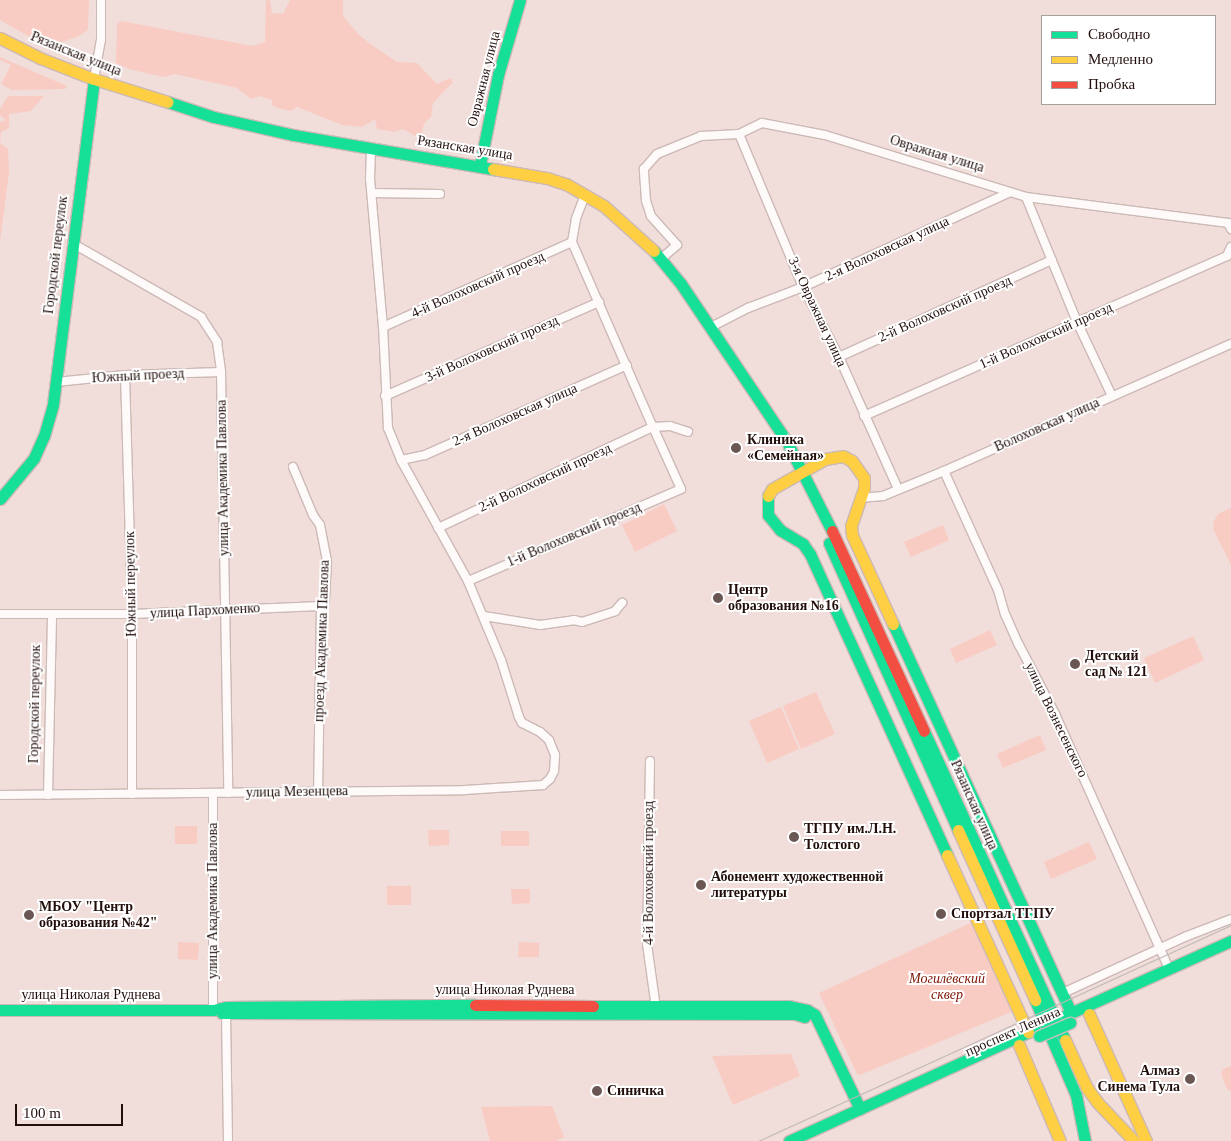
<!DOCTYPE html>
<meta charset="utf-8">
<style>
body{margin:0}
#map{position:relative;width:1231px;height:1141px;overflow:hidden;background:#f1ddda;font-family:Georgia,serif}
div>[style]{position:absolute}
.green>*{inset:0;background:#f9ccc3}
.roads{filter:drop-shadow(1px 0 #ccb9b5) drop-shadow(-1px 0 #ccb9b5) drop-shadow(0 1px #ccb9b5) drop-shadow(0 -1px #ccb9b5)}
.street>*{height:8px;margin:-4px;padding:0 4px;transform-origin:4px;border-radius:4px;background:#fdfaf9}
.fast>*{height:11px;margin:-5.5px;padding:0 5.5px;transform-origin:5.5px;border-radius:5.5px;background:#16e098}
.slow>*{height:11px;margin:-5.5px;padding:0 5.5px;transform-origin:5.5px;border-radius:5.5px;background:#ffcf43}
.jam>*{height:11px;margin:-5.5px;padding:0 5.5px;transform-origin:5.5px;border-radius:5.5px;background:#f24e42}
.tram>*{height:1px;margin:-0.5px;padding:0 0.5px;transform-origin:0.5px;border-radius:0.5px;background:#beb8b8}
.bridges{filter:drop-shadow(1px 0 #cabebc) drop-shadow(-1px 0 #cabebc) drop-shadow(0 1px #cabebc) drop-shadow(0 -1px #cabebc)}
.fast-bridge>*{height:11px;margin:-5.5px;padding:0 5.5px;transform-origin:5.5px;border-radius:5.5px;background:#16e098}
.dots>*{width:14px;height:14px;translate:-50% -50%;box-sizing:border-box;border:2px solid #fff;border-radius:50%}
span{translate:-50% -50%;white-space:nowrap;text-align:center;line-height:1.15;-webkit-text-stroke:4px #fff;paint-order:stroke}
.street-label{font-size:14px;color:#220f0b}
.poi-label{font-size:14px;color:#220f0b;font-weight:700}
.left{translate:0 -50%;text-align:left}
.right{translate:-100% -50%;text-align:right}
.park-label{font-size:14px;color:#7a1303;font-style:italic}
.legend{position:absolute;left:1041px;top:15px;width:175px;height:90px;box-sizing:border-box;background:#fff;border:1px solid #a79f9d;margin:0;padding:6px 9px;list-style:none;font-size:15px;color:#220f0b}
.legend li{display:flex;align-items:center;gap:10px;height:25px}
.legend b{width:25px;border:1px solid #a79f9d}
.scale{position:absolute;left:15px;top:1104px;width:108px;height:22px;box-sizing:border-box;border:2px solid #220f0b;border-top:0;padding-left:6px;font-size:15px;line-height:18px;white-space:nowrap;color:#220f0b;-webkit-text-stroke:4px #fff;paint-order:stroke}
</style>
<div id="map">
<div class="green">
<div style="clip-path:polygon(0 0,89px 0,88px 30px,79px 36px,62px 42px,28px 36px,0 20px)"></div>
<div style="clip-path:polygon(266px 0,270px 0,272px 13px,283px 14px,290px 0,343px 0,343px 16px,358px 34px,373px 46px,397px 62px,417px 63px,437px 84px,450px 78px,453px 82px,433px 103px,431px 117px,425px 122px,421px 133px,415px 136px,403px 129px,395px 132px,377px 129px,375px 119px,362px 127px,342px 125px,297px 107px,291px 111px,277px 108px,272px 105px,272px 100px,259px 96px,251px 99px,237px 88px,175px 74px,163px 77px,129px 69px,116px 63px,117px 24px,121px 21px,252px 46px,265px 42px)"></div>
<div style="clip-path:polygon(0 57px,67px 86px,65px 89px,12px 90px,1px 84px,11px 65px,0 60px)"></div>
<div style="clip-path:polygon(8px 96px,44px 96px,31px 111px,9px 114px,9px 128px,1px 132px,0 143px,8px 149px,9px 172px,0 241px,0 122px,6px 120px,0 115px,0 109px)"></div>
<div style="clip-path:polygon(664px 504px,677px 531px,635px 552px,622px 525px)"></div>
<div style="clip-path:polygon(1231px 508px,1231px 565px,1213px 529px,1214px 521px,1218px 514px)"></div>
<div style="clip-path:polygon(943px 525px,949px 540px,911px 557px,904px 542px)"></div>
<div style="clip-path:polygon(990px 630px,997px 645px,956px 663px,950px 649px)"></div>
<div style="clip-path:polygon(1193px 636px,1204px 660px,1155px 683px,1144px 658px)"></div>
<div style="clip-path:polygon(816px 692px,835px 734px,801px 749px,783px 706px)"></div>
<div style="clip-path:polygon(781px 707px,799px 749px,767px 763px,749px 721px)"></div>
<div style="clip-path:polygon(1040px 735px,1046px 750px,1003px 768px,997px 754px)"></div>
<div style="clip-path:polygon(175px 826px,197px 826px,197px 844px,175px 844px)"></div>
<div style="clip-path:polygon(428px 830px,449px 830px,449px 845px,429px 846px)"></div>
<div style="clip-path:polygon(501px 831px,529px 831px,529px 846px,501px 846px)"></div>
<div style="clip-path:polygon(1089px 842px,1097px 859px,1051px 879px,1044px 862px)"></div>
<div style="clip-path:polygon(387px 886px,411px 886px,411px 905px,387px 905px)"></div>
<div style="clip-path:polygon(511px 889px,530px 889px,530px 903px,512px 904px)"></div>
<div style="clip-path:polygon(975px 921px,1016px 1010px,860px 1075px,857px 1074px,819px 993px)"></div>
<div style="clip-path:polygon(178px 942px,199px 943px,198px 960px,178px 959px)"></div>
<div style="clip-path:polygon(519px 942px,539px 943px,539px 957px,518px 957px)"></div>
<div style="clip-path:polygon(791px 1054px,800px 1076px,733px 1105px,712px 1056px)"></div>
<div style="clip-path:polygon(1231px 1066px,1231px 1091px,1227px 1089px,1221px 1074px,1223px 1069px)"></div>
<div style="clip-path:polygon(552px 1106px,564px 1137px,556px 1141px,490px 1141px,481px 1107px)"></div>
</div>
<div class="roads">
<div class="street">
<div style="left:94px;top:79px;width:40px;rotate:-80deg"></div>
<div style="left:101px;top:40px;width:40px;rotate:-90deg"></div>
<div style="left:739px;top:134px;width:166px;rotate:67.3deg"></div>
<div style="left:803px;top:287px;width:79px;rotate:62.8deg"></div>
<div style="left:839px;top:357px;width:145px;rotate:65.9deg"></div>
<div style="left:372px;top:193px;width:68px;rotate:0.8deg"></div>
<div style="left:585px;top:195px;width:26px;rotate:111deg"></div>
<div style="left:576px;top:219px;width:23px;rotate:100deg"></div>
<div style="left:572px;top:242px;width:202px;rotate:66.4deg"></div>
<div style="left:653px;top:427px;width:17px;rotate:-3deg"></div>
<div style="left:670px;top:426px;width:19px;rotate:18deg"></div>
<div style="left:1026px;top:197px;width:135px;rotate:67.8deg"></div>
<div style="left:1077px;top:322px;width:82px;rotate:64.7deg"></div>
<div style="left:72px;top:243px;width:149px;rotate:29.8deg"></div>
<div style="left:201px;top:317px;width:30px;rotate:57deg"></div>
<div style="left:217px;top:342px;width:30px;rotate:82deg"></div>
<div style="left:221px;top:372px;width:421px;rotate:89deg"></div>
<div style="left:662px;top:258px;width:20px;rotate:-41deg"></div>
<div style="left:677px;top:245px;width:39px;rotate:-132deg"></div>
<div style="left:651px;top:216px;width:16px;rotate:-108deg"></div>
<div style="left:646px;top:201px;width:32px;rotate:-94deg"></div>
<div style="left:644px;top:169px;width:20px;rotate:-49deg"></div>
<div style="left:657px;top:154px;width:48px;rotate:-22.2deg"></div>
<div style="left:701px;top:136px;width:38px;rotate:-3deg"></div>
<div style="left:739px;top:134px;width:25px;rotate:-26deg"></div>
<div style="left:762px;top:123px;width:64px;rotate:10.8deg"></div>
<div style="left:825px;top:135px;width:210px;rotate:17.1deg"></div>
<div style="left:1026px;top:197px;width:204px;rotate:7.3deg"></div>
<div style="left:1228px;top:223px;width:7px;rotate:63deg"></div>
<div style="left:383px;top:327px;width:207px;rotate:-24.2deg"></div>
<div style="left:711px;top:327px;width:42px;rotate:-27.2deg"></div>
<div style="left:748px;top:308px;width:59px;rotate:-20.9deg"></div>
<div style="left:803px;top:287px;width:226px;rotate:-24.6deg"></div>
<div style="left:839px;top:357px;width:234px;rotate:-24.5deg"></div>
<div style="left:125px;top:375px;width:239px;rotate:88.3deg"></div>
<div style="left:132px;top:614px;width:180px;rotate:90deg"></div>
<div style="left:56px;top:382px;width:69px;rotate:-5.8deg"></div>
<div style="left:125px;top:375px;width:96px;rotate:-1.8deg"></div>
<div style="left:385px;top:396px;width:234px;rotate:-23.7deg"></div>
<div style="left:864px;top:416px;width:397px;rotate:-23.8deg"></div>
<div style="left:1227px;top:256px;width:10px;rotate:-66deg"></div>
<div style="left:401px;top:460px;width:25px;rotate:-12deg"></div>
<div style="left:425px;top:455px;width:221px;rotate:-24deg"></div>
<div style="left:293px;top:467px;width:52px;rotate:67.4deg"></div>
<div style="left:313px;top:515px;width:12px;rotate:55deg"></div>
<div style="left:320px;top:525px;width:37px;rotate:79deg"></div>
<div style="left:327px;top:561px;width:39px;rotate:93deg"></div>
<div style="left:325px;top:600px;width:7px;rotate:124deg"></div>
<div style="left:321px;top:606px;width:186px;rotate:90.9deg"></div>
<div style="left:944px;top:471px;width:131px;rotate:65.6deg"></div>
<div style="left:998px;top:590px;width:25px;rotate:74deg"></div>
<div style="left:1005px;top:614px;width:34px;rotate:66deg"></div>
<div style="left:1019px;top:645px;width:78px;rotate:62.4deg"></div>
<div style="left:1055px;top:714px;width:279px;rotate:65.9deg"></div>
<div style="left:860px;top:498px;width:23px;rotate:-5deg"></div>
<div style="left:883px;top:496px;width:66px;rotate:-22.3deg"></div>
<div style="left:944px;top:471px;width:314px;rotate:-23.9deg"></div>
<div style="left:438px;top:528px;width:238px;rotate:-25.2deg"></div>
<div style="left:653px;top:427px;width:68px;rotate:65.7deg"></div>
<div style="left:681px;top:489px;width:232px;rotate:156.6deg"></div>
<div style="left:0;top:614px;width:132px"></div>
<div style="left:132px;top:614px;width:189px;rotate:-2.4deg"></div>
<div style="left:484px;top:616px;width:57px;rotate:9.1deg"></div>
<div style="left:540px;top:625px;width:34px;rotate:-8deg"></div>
<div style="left:574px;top:620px;width:8px;rotate:14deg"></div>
<div style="left:582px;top:622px;width:35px;rotate:-18deg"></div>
<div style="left:615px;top:611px;width:11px;rotate:-49deg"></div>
<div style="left:650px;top:761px;width:183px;rotate:90.9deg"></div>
<div style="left:647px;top:944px;width:65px;rotate:82deg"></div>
<div style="left:213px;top:793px;width:217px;rotate:90deg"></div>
<div style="left:0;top:795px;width:465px;rotate:-0.6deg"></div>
<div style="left:465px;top:790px;width:78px;rotate:-3.7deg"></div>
<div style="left:543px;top:785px;width:9px;rotate:-41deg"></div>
<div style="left:550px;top:779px;width:9px;rotate:-63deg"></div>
<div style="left:554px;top:771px;width:16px;rotate:-86deg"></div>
<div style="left:555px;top:755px;width:16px;rotate:-112deg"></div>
<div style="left:549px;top:740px;width:12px;rotate:-138deg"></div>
<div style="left:540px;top:732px;width:20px;rotate:-153deg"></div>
<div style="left:522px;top:723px;width:7px;rotate:-117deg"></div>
<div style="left:519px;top:717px;width:60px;rotate:-107.5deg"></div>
<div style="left:501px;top:660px;width:86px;rotate:-112.7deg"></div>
<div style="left:468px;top:581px;width:138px;rotate:-119deg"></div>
<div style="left:401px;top:460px;width:35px;rotate:-112deg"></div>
<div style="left:388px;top:428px;width:101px;rotate:-92.8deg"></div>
<div style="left:383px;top:327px;width:149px;rotate:-95deg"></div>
<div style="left:370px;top:179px;width:30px;rotate:-88deg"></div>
<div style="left:48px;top:795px;width:180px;rotate:-88.7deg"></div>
<div style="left:1063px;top:993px;width:136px;rotate:-24.7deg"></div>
<div style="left:1187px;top:936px;width:47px;rotate:-21.1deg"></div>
<div style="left:226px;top:1014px;width:127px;rotate:89.1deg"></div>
</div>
<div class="fast">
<div style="left:168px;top:102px;width:48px;rotate:18.1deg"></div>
<div style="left:214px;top:117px;width:82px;rotate:12.7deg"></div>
<div style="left:294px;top:135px;width:202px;rotate:9.7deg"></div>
<div style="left:480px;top:165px;width:92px;rotate:-78.7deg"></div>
<div style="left:498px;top:75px;width:78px;rotate:-73.7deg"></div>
<div style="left:654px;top:251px;width:43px;rotate:50.7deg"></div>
<div style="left:681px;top:284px;width:190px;rotate:56.1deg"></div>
<div style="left:787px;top:442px;width:100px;rotate:63.2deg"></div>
<div style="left:768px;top:496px;width:19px;rotate:90deg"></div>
<div style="left:768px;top:515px;width:19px;rotate:51deg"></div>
<div style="left:780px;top:530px;width:27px;rotate:31deg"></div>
<div style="left:803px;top:544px;width:12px;rotate:55deg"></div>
<div style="left:810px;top:554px;width:331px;rotate:65.5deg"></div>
<div style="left:0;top:499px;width:53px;rotate:-50.3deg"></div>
<div style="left:34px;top:458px;width:24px;rotate:-66deg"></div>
<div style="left:44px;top:436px;width:33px;rotate:-74deg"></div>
<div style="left:53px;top:404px;width:328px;rotate:-82.8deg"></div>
<div style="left:829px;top:543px;width:315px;rotate:65.8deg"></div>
<div style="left:893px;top:624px;width:428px;rotate:65.4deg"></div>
<div style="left:924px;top:731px;width:340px;rotate:65.5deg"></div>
<div style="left:1035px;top:1000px;width:103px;rotate:66.7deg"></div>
<div style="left:1076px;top:1095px;width:47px;rotate:78.9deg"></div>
<div style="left:593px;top:1006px;width:195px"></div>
<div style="left:788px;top:1006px;width:19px;rotate:12deg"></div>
<div style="left:807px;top:1010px;width:9px;rotate:32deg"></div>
<div style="left:815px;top:1015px;width:104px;rotate:64.4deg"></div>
<div style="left:0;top:1010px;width:213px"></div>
<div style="left:213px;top:1010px;width:13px;rotate:-13deg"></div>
<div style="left:226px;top:1007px;width:249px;rotate:-0.5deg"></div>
<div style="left:222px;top:1013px;width:573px;rotate:0.1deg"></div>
<div style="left:795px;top:1014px;width:10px;rotate:17deg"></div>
<div style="left:1066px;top:1015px;width:181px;rotate:-24.2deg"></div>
<div style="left:789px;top:1141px;width:270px;rotate:-24.5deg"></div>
</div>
<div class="slow">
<div style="left:0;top:38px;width:45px;rotate:26.6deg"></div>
<div style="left:40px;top:58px;width:58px;rotate:21.3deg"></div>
<div style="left:94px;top:79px;width:77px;rotate:17.3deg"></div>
<div style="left:493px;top:169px;width:55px;rotate:9.5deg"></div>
<div style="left:547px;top:178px;width:20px;rotate:18deg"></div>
<div style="left:566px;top:184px;width:44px;rotate:30.1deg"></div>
<div style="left:604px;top:206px;width:67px;rotate:42deg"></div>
<div style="left:768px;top:496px;width:8px;rotate:-60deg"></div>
<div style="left:772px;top:489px;width:61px;rotate:-29.5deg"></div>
<div style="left:825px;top:459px;width:18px;rotate:-9deg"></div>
<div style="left:843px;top:456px;width:10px;rotate:29deg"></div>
<div style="left:852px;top:461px;width:21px;rotate:55deg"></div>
<div style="left:864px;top:478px;width:10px;rotate:90deg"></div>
<div style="left:864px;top:488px;width:40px;rotate:108.9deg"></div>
<div style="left:851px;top:526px;width:9px;rotate:84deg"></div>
<div style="left:852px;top:535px;width:98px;rotate:65.3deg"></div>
<div style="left:958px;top:830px;width:187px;rotate:65.6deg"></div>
<div style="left:947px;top:855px;width:195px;rotate:65.4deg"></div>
<div style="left:1089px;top:1014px;width:139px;rotate:65.8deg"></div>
<div style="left:1065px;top:1040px;width:53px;rotate:65.4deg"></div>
<div style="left:1087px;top:1088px;width:17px;rotate:54deg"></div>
<div style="left:1097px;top:1102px;width:54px;rotate:46.5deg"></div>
<div style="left:1019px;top:1045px;width:104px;rotate:66.9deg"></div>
</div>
<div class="jam">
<div style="left:832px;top:531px;width:220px;rotate:65.3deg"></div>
<div style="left:475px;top:1005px;width:118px;rotate:0.5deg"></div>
</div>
</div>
<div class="tram">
<div style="left:758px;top:1141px;width:520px;rotate:-24.54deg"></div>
</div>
<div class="bridges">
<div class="fast-bridge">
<div style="left:1039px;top:1036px;width:34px;rotate:-23deg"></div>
</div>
</div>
<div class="dots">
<div style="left:736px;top:448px;background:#6a5753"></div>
<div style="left:718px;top:598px;background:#6a5753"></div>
<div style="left:1075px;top:664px;background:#6a5753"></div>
<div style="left:794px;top:837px;background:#6a5753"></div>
<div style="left:701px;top:885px;background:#6a5753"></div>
<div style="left:941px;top:914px;background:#6a5753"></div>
<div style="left:29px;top:915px;background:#6a5753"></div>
<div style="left:1190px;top:1079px;background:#6a5753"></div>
<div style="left:597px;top:1091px;background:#6a5753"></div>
</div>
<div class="street-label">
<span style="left:76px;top:54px;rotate:22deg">Рязанская улица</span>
<span style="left:484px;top:79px;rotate:-76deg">Овражная улица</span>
<span style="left:465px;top:148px;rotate:9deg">Рязанская улица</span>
<span style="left:937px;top:154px;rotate:17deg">Овражная улица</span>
<span style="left:887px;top:249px;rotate:-25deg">2-я Волоховская улица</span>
<span style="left:56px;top:255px;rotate:-83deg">Городской переулок</span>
<span style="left:478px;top:285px;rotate:-24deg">4-й Волоховский проезд</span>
<span style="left:945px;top:309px;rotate:-24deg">2-й Волоховский проезд</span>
<span style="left:817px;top:312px;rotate:65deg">3-я Овражная улица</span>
<span style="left:1046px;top:336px;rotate:-24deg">1-й Волоховский проезд</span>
<span style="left:492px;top:349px;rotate:-24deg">3-й Волоховский проезд</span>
<span style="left:138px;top:376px;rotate:-3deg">Южный проезд</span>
<span style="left:515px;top:415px;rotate:-24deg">2-я Волоховская улица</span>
<span style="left:1047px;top:425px;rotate:-24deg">Волоховская улица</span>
<span style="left:223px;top:478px;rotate:-91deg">улица Академика Павлова</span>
<span style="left:545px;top:478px;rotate:-25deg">2-й Волоховский проезд</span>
<span style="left:574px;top:535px;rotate:-23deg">1-й Волоховский проезд</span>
<span style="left:131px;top:584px;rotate:-91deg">Южный переулок</span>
<span style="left:205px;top:611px;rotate:-3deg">улица Пархоменко</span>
<span style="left:322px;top:641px;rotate:-88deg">проезд Академика Павлова</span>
<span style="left:35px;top:704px;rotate:-89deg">Городской переулок</span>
<span style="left:1056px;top:720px;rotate:64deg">улица Вознесенского</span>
<span style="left:297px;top:792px;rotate:-1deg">улица Мезенцева</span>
<span style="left:974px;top:805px;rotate:66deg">Рязанская улица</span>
<span style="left:649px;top:873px;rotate:-90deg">4-й Волоховский проезд</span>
<span style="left:213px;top:901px;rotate:-90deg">улица Академика Павлова</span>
<span style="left:505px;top:990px">улица Николая Руднева</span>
<span style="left:91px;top:995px">улица Николая Руднева</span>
<span style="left:1013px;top:1032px;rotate:-24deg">проспект Ленина</span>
</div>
<div class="poi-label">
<span class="left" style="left:747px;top:448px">Клиника<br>«Семейная»</span>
<span class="left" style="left:728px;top:598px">Центр<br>образования №16</span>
<span class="left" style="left:1085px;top:664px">Детский<br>сад № 121</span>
<span class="left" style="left:804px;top:837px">ТГПУ им.Л.Н.<br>Толстого</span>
<span class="left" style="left:711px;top:885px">Абонемент художественной<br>литературы</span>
<span class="left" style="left:39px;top:915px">МБОУ "Центр<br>образования №42"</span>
<span class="left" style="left:951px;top:914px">Спортзал ТГПУ</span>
<span class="right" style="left:1180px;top:1079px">Алмаз<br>Синема Тула</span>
<span class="left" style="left:607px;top:1091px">Синичка</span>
</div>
<div class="park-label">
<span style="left:947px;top:987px">Могилёвский<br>сквер</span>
</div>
<ul class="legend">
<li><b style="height:6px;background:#16e098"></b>Свободно</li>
<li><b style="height:6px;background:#ffcf43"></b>Медленно</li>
<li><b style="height:6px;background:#f24e42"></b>Пробка</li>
</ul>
<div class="scale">100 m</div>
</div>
